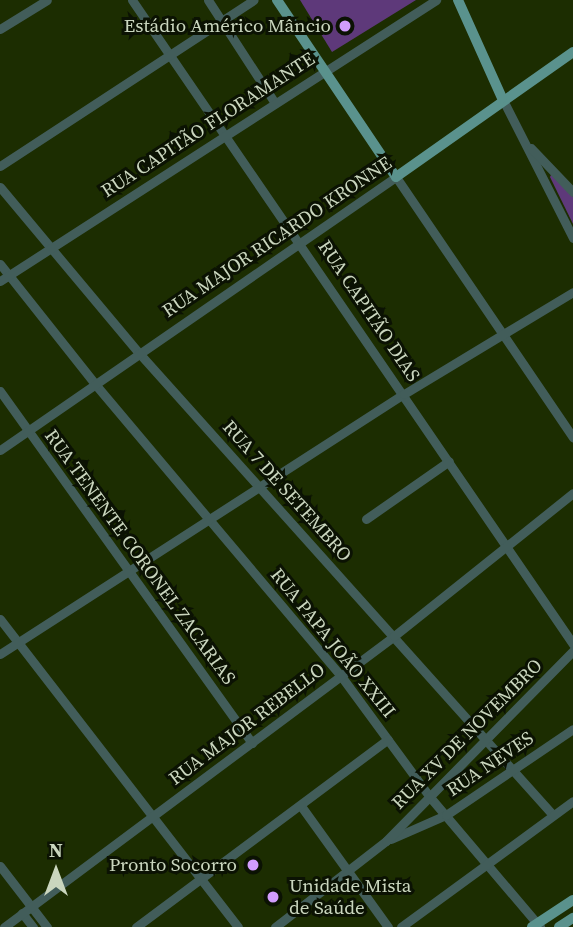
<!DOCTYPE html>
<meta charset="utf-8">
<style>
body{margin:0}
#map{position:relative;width:573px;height:927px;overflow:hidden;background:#1c2d01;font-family:"Source Serif 4",serif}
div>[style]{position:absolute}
.green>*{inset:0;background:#5e397a}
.minor>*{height:9px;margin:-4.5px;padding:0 4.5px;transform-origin:4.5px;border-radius:4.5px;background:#425d5a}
.major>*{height:10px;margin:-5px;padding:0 5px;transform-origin:5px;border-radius:5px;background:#5a928d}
.dots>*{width:19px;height:19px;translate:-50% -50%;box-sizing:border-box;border:4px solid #0b1203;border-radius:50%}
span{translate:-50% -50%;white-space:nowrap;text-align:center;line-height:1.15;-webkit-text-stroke:6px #0b1203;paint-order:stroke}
.poi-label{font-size:19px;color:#cad6be}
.right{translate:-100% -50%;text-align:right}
.left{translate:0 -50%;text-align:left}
.street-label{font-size:19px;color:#cad6be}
.north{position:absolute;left:21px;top:836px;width:70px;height:70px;-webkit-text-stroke:5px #0b1203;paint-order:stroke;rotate:0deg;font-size:19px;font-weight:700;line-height:28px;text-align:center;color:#cad6be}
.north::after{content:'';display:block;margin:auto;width:24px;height:32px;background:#cad6be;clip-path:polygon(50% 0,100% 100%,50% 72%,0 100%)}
</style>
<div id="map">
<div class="green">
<div style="clip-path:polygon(300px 0,416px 0,332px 52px)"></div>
<div style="clip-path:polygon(552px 173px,573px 197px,573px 224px,550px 177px)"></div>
</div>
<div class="minor">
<div style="left:132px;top:0;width:781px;rotate:55.6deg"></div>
<div style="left:208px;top:0;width:123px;rotate:57deg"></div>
<div style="left:0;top:29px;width:55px;rotate:-31.7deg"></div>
<div style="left:502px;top:98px;width:157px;rotate:63.1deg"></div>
<div style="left:531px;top:148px;width:61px;rotate:46.3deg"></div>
<div style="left:0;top:166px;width:303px;rotate:-33.2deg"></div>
<div style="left:0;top:187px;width:217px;rotate:50.1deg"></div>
<div style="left:139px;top:353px;width:620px;rotate:48.14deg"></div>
<div style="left:0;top:264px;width:153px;rotate:51.6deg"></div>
<div style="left:95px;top:384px;width:382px;rotate:49.9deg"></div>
<div style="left:341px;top:676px;width:149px;rotate:53.7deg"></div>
<div style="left:429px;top:796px;width:172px;rotate:49.7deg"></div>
<div style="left:0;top:281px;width:519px;rotate:-32.8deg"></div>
<div style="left:0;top:391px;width:433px;rotate:54.4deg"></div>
<div style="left:0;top:450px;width:481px;rotate:-34.6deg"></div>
<div style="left:396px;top:177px;width:315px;rotate:55.8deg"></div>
<div style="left:366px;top:519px;width:101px;rotate:-34.9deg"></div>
<div style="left:0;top:619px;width:389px;rotate:52.3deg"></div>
<div style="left:0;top:654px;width:480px;rotate:-32.8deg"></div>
<div style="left:404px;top:394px;width:197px;rotate:-31.1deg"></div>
<div style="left:301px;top:806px;width:149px;rotate:54.3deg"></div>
<div style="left:391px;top:839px;width:60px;rotate:-23.6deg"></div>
<div style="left:446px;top:815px;width:153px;rotate:-34.1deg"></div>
<div style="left:0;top:866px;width:77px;rotate:52.4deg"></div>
<div style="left:22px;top:913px;width:18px;rotate:52deg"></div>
<div style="left:4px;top:927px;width:487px;rotate:-36.7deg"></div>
<div style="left:394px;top:636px;width:229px;rotate:-38.6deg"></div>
<div style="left:136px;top:927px;width:314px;rotate:-36.7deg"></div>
<div style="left:275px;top:927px;width:140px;rotate:-37.8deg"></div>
<div style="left:386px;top:841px;width:267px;rotate:-45.5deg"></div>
<div style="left:401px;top:927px;width:213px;rotate:-36.2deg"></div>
</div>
<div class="major">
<div style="left:277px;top:0;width:213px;rotate:56.1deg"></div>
<div style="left:396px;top:177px;width:217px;rotate:-35.2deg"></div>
<div style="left:458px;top:0;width:107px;rotate:65.8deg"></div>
<div style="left:532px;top:927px;width:49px;rotate:-33.4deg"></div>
<div style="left:559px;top:927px;width:17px;rotate:-33deg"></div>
</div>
<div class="dots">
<div style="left:345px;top:26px;background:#d29dfd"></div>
<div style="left:253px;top:865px;background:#d29dfd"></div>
<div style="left:273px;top:897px;background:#d29dfd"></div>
</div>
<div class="poi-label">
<span class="right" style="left:331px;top:26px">Estádio Américo Mâncio</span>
<span class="right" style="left:237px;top:865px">Pronto Socorro</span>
<span class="left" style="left:289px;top:897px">Unidade Mista<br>de Saúde</span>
</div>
<div class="street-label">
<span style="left:208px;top:125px;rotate:-33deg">RUA CAPITÃO FLORAMANTE</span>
<span style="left:277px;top:237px;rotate:-34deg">RUA MAJOR RICARDO KRONNE</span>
<span style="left:369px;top:311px;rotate:56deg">RUA CAPITÃO DIAS</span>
<span style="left:287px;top:491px;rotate:48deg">RUA 7 DE SETEMBRO</span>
<span style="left:140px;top:557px;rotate:54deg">RUA TENENTE CORONEL ZACARIAS</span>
<span style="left:333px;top:643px;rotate:51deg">RUA PAPA JOÃO XXIII</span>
<span style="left:247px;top:724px;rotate:-37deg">RUA MAJOR REBELLO</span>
<span style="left:467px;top:734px;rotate:-45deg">RUA XV DE NOVEMBRO</span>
<span style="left:490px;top:764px;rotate:-34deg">RUA NEVES</span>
</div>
<div class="north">N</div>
</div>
